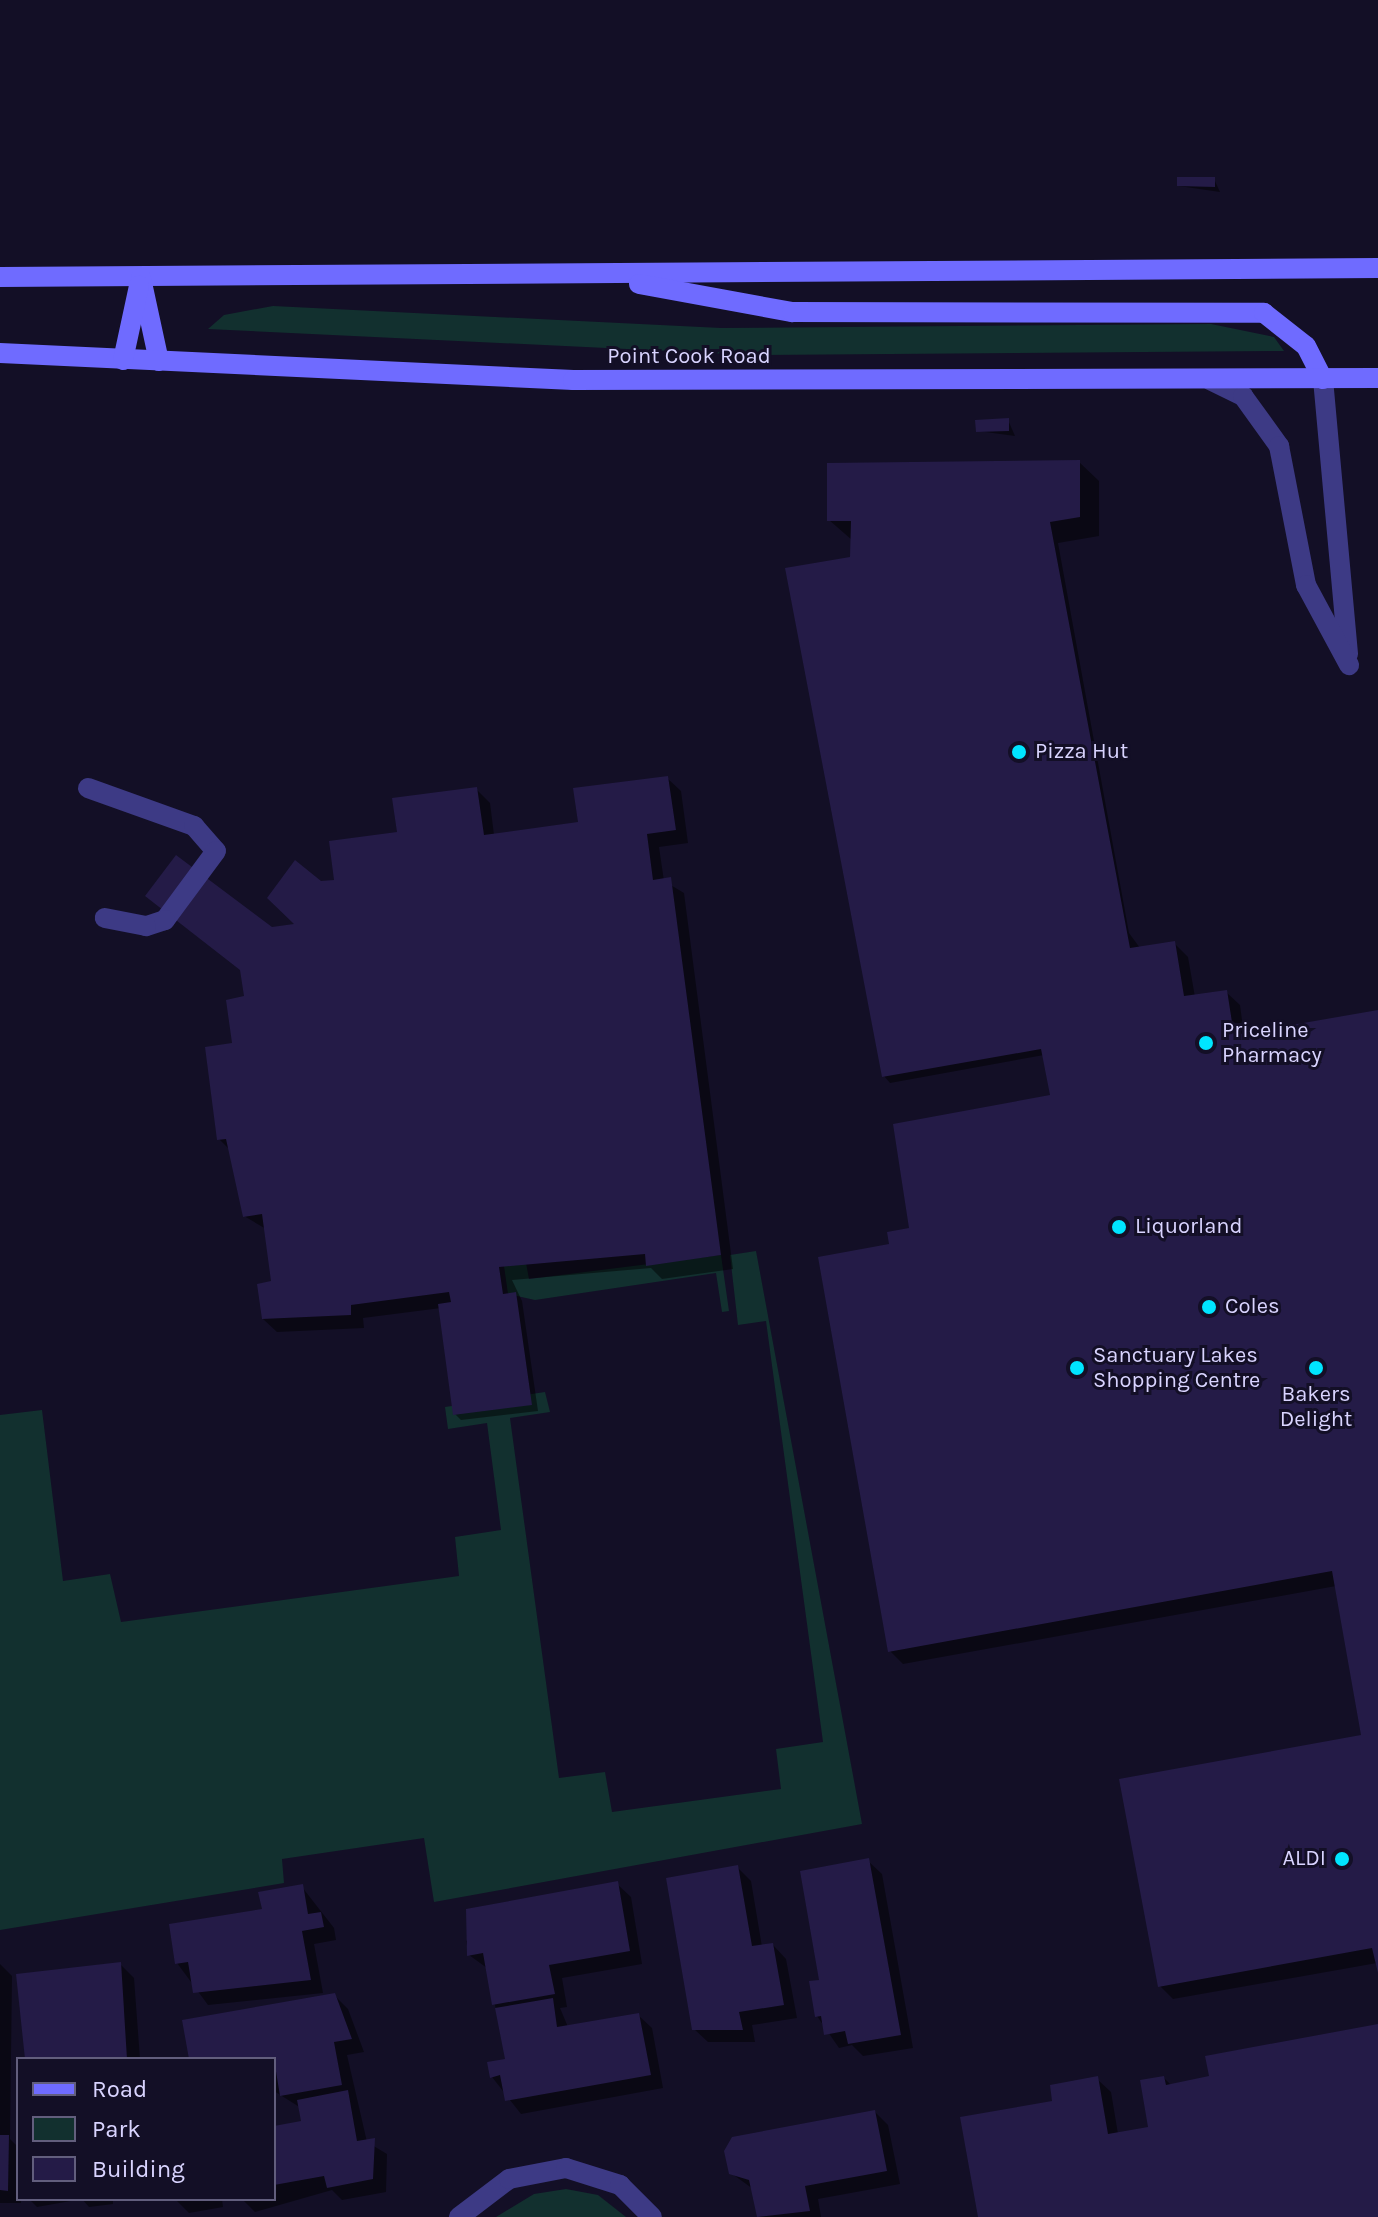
<!DOCTYPE html>
<style>
body{margin:0}
#map{position:relative;width:1378px;height:2217px;overflow:hidden;background:#130f26;font-family:Karla,sans-serif}
div>[style]{position:absolute}
.green>*{inset:0;background:#12302f}
.shadow>*{inset:0;background:#0007}
.building>*{inset:0;background:#241b47}
.lane>*{height:20px;margin:-10px;padding:0 10px;transform-origin:10px;border-radius:10px;background:#3d3a85}
.secondary>*{height:20px;margin:-10px;padding:0 10px;transform-origin:10px;border-radius:10px;background:#6f6bff}
.dots>*{width:22px;height:22px;translate:-50% -50%;box-sizing:border-box;border:4px solid #130f26;border-radius:50%}
span{translate:-50% -50%;white-space:nowrap;text-align:center;line-height:1.15;-webkit-text-stroke:6px #130f26;paint-order:stroke}
.street-label{font-size:22px;color:#d9d4ff}
.poi-label{font-size:22px;color:#d9d4ff}
.left{translate:0 -50%;text-align:left}
.right{translate:-100% -50%;text-align:right}
.legend{position:absolute;left:16px;top:2057px;width:260px;height:144px;box-sizing:border-box;background:#130f26;border:2px solid #625e7d;margin:0;padding:10px 14px;list-style:none;font-size:24px;color:#d9d4ff}
.legend li{display:flex;align-items:center;gap:16px;height:40px}
.legend b{width:40px;border:2px solid #625e7d}
</style>
<div id="map">
<div class="green">
<div style="clip-path:polygon(273px 306px,721px 328px,1211px 324px,1274px 337px,1284px 351px,751px 355px,208px 329px,224px 315px)"></div>
<div style="clip-path:polygon(756px 1251px,862px 1824px,434px 1902px,424px 1838px,282px 1859px,284px 1883px,0 1930px,0 1415px,42px 1410px,63px 1581px,110px 1574px,121px 1622px,459px 1576px,455px 1537px,501px 1530px,487px 1423px,448px 1429px,445px 1407px,545px 1392px,550px 1412px,510px 1418px,559px 1778px,605px 1772px,612px 1812px,781px 1789px,776px 1749px,823px 1742px,766px 1321px,738px 1325px,730px 1255px)"></div>
<div style="clip-path:polygon(721px 1255px,729px 1311px,722px 1312px,716px 1273px,535px 1300px,508px 1294px,504px 1266px,526px 1263px,529px 1279px)"></div>
<div style="clip-path:polygon(566px 2189px,598px 2195px,626px 2217px,496px 2217px,534px 2194px)"></div>
</div>
<div class="shadow">
<div style="clip-path:polygon(1214px 179px,1220px 192px,1179px 186px)"></div>
<div style="clip-path:polygon(1008px 420px,1015px 436px,978px 431px)"></div>
<div style="clip-path:polygon(1079px 462px,1099px 481px,1099px 536px,1058px 543px,1129px 933px,1140px 948px,1174px 943px,1188px 957px,1195px 997px,1226px 992px,1240px 1005px,1244px 1035px,1378px 1012px,1378px 1970px,1377px 1963px,1173px 1999px,1160px 1986px,1364px 1737px,1336px 1586px,903px 1664px,890px 1651px,891px 1246px,1052px 1096px,1044px 1055px,890px 1083px,884px 1076px,852px 540px,829px 520px)"></div>
<div style="clip-path:polygon(667px 778px,681px 791px,688px 843px,659px 847px,664px 881px,684px 893px,733px 1269px,662px 1279px,651px 1268px,512px 1280px,522px 1301px,538px 1411px,461px 1420px,455px 1414px,441px 1308px,363px 1318px,364px 1328px,277px 1332px,263px 1319px,273px 1283px,266px 1229px,244px 1216px,231px 1151px,219px 1139px,234px 1044px,272px 930px,298px 925px,321px 883px,336px 881px,476px 789px,490px 803px,494px 835px,580px 824px)"></div>
<div style="clip-path:polygon(868px 1861px,882px 1874px,913px 2048px,863px 2056px,852px 2045px,839px 2048px,817px 2016px,821px 1981px)"></div>
<div style="clip-path:polygon(737px 1867px,751px 1881px,762px 1947px,773px 1945px,786px 1959px,797px 2018px,752px 2025px,755px 2042px,708px 2042px,694px 2029px)"></div>
<div style="clip-path:polygon(617px 1884px,631px 1897px,642px 1964px,562px 1978px,567px 2007px,560px 2008px,568px 2027px,638px 2015px,652px 2028px,663px 2088px,521px 2114px,492px 2077px,507px 2061px,487px 1968px,469px 1955px,466px 1941px)"></div>
<div style="clip-path:polygon(302px 1887px,334px 1928px,336px 1940px,314px 1944px,323px 1993px,208px 2005px,177px 1963px)"></div>
<div style="clip-path:polygon(0 1964px,12px 1976px,10px 2139px,18px 2147px,21px 2203px,0 2203px)"></div>
<div style="clip-path:polygon(120px 1964px,134px 1978px,140px 2059px,27px 2059px)"></div>
<div style="clip-path:polygon(334px 1995px,348px 2009px,364px 2052px,347px 2055px,367px 2142px,387px 2154px,386px 2192px,342px 2200px,332px 2190px,255px 2212px,242px 2199px,274px 2199px,274px 2128px,303px 2123px,301px 2108px,274px 2091px,274px 2059px,191px 2059px)"></div>
<div style="clip-path:polygon(1378px 2026px,1378px 2217px,980px 2217px,1054px 2102px,1097px 2079px,1111px 2092px,1118px 2134px,1150px 2129px,1164px 2078px,1172px 2086px,1211px 2077px)"></div>
<div style="clip-path:polygon(875px 2112px,888px 2125px,900px 2184px,818px 2199px,821px 2217px,759px 2217px,753px 2189px,731px 2173px)"></div>
<div style="clip-path:polygon(29px 2199px,113px 2199px,113px 2204px,89px 2207px,82px 2199px,37px 2207px)"></div>
<div style="clip-path:polygon(175px 2199px,222px 2199px,223px 2207px,189px 2213px)"></div>
</div>
<div class="building">
<div style="clip-path:polygon(1177px 177px,1215px 177px,1215px 187px,1177px 186px)"></div>
<div style="clip-path:polygon(1009px 418px,1009px 431px,976px 432px,975px 420px)"></div>
<div style="clip-path:polygon(1080px 460px,1080px 517px,1050px 522px,1130px 948px,1175px 941px,1184px 996px,1227px 990px,1234px 1035px,1378px 1010px,1378px 1973px,1372px 1948px,1158px 1987px,1119px 1779px,1361px 1735px,1332px 1571px,888px 1652px,818px 1257px,889px 1244px,887px 1232px,909px 1228px,893px 1124px,1050px 1095px,1041px 1049px,882px 1077px,785px 568px,850px 557px,851px 521px,827px 521px,827px 463px)"></div>
<div style="clip-path:polygon(668px 776px,676px 830px,647px 834px,653px 880px,671px 877px,721px 1255px,646px 1266px,645px 1254px,499px 1267px,503px 1294px,516px 1292px,532px 1405px,453px 1415px,438px 1304px,451px 1302px,449px 1292px,351px 1305px,351px 1315px,262px 1319px,257px 1284px,271px 1281px,262px 1214px,243px 1217px,226px 1139px,217px 1140px,205px 1047px,232px 1043px,226px 1000px,244px 996px,240px 970px,145px 896px,176px 855px,272px 927px,294px 924px,267px 898px,295px 860px,321px 881px,334px 880px,329px 841px,397px 832px,392px 798px,477px 787px,484px 835px,578px 822px,573px 788px)"></div>
<div style="clip-path:polygon(869px 1858px,901px 2035px,848px 2044px,845px 2031px,824px 2035px,821px 2016px,815px 2017px,809px 1981px,819px 1980px,800px 1871px)"></div>
<div style="clip-path:polygon(738px 1865px,752px 1946px,773px 1943px,784px 2005px,739px 2012px,743px 2030px,692px 2030px,666px 1878px)"></div>
<div style="clip-path:polygon(618px 1881px,630px 1951px,549px 1965px,555px 1994px,492px 2005px,483px 1953px,467px 1956px,466px 1909px)"></div>
<div style="clip-path:polygon(303px 1884px,308px 1914px,321px 1912px,324px 1927px,302px 1931px,311px 1980px,193px 1993px,188px 1962px,175px 1964px,169px 1924px,262px 1909px,258px 1892px)"></div>
<div style="clip-path:polygon(121px 1962px,127px 2059px,25px 2059px,16px 1974px)"></div>
<div style="clip-path:polygon(335px 1993px,352px 2039px,334px 2042px,342px 2085px,280px 2096px,274px 2059px,189px 2059px,182px 2020px)"></div>
<div style="clip-path:polygon(553px 1998px,557px 2027px,639px 2013px,651px 2075px,505px 2101px,500px 2075px,490px 2078px,487px 2062px,505px 2059px,495px 2008px)"></div>
<div style="clip-path:polygon(1378px 2024px,1378px 2217px,978px 2217px,960px 2117px,1052px 2101px,1050px 2085px,1098px 2076px,1108px 2134px,1148px 2127px,1140px 2080px,1164px 2076px,1166px 2085px,1209px 2076px,1205px 2056px)"></div>
<div style="clip-path:polygon(348px 2090px,357px 2141px,375px 2138px,373px 2179px,327px 2188px,324px 2176px,274px 2185px,274px 2126px,301px 2121px,297px 2100px)"></div>
<div style="clip-path:polygon(875px 2110px,887px 2171px,805px 2186px,810px 2211px,757px 2217px,749px 2180px,729px 2174px,724px 2151px,732px 2137px)"></div>
<div style="clip-path:polygon(0 2135px,9px 2135px,8px 2191px,0 2190px)"></div>
</div>
<div class="lane">
<div style="left:1323px;top:379px;width:276px;rotate:84.8deg"></div>
<div style="left:1210px;top:380px;width:37px;rotate:26deg"></div>
<div style="left:1243px;top:396px;width:62px;rotate:54.2deg"></div>
<div style="left:1279px;top:446px;width:142px;rotate:79deg"></div>
<div style="left:1306px;top:585px;width:91px;rotate:61.7deg"></div>
<div style="left:88px;top:788px;width:113px;rotate:19.7deg"></div>
<div style="left:194px;top:826px;width:33px;rotate:49deg"></div>
<div style="left:216px;top:851px;width:86px;rotate:126.5deg"></div>
<div style="left:165px;top:920px;width:20px;rotate:162deg"></div>
<div style="left:146px;top:926px;width:42px;rotate:-169deg"></div>
<div style="left:459px;top:2217px;width:63px;rotate:-37.2deg"></div>
<div style="left:509px;top:2179px;width:58px;rotate:-10.9deg"></div>
<div style="left:566px;top:2168px;width:57px;rotate:17.5deg"></div>
<div style="left:620px;top:2185px;width:45px;rotate:45deg"></div>
</div>
<div class="secondary">
<div style="left:0;top:277px;width:1378px;rotate:-0.37deg"></div>
<div style="left:141px;top:278px;width:85px;rotate:77.8deg"></div>
<div style="left:639px;top:284px;width:156px;rotate:10.4deg"></div>
<div style="left:792px;top:312px;width:472px;rotate:0.1deg"></div>
<div style="left:1264px;top:313px;width:53px;rotate:38.2deg"></div>
<div style="left:1306px;top:346px;width:37px;rotate:63deg"></div>
<div style="left:0;top:353px;width:574px;rotate:2.7deg"></div>
<div style="left:573px;top:380px;width:805px;rotate:-0.14deg"></div>
<div style="left:123px;top:360px;width:76px;rotate:-77.8deg"></div>
</div>
<div class="dots">
<div style="left:1019px;top:752px;background:#00e5ff"></div>
<div style="left:1206px;top:1043px;background:#00e5ff"></div>
<div style="left:1119px;top:1227px;background:#00e5ff"></div>
<div style="left:1209px;top:1307px;background:#00e5ff"></div>
<div style="left:1077px;top:1368px;background:#00e5ff"></div>
<div style="left:1316px;top:1368px;background:#00e5ff"></div>
<div style="left:1342px;top:1859px;background:#00e5ff"></div>
</div>
<div class="street-label">
<span style="left:689px;top:357px">Point Cook Road</span>
</div>
<div class="poi-label">
<span class="left" style="left:1035px;top:752px">Pizza Hut</span>
<span class="left" style="left:1222px;top:1043px">Priceline<br>Pharmacy</span>
<span class="left" style="left:1135px;top:1227px">Liquorland</span>
<span class="left" style="left:1225px;top:1307px">Coles</span>
<span class="left" style="left:1093px;top:1368px">Sanctuary Lakes<br>Shopping Centre</span>
<span style="left:1316px;top:1407px">Bakers<br>Delight</span>
<span class="right" style="left:1326px;top:1859px">ALDI</span>
</div>
<ul class="legend">
<li><b style="height:10px;background:#6f6bff"></b>Road</li>
<li><b style="height:22px;background:#12302f"></b>Park</li>
<li><b style="height:22px;background:#241b47"></b>Building</li>
</ul>
</div>
